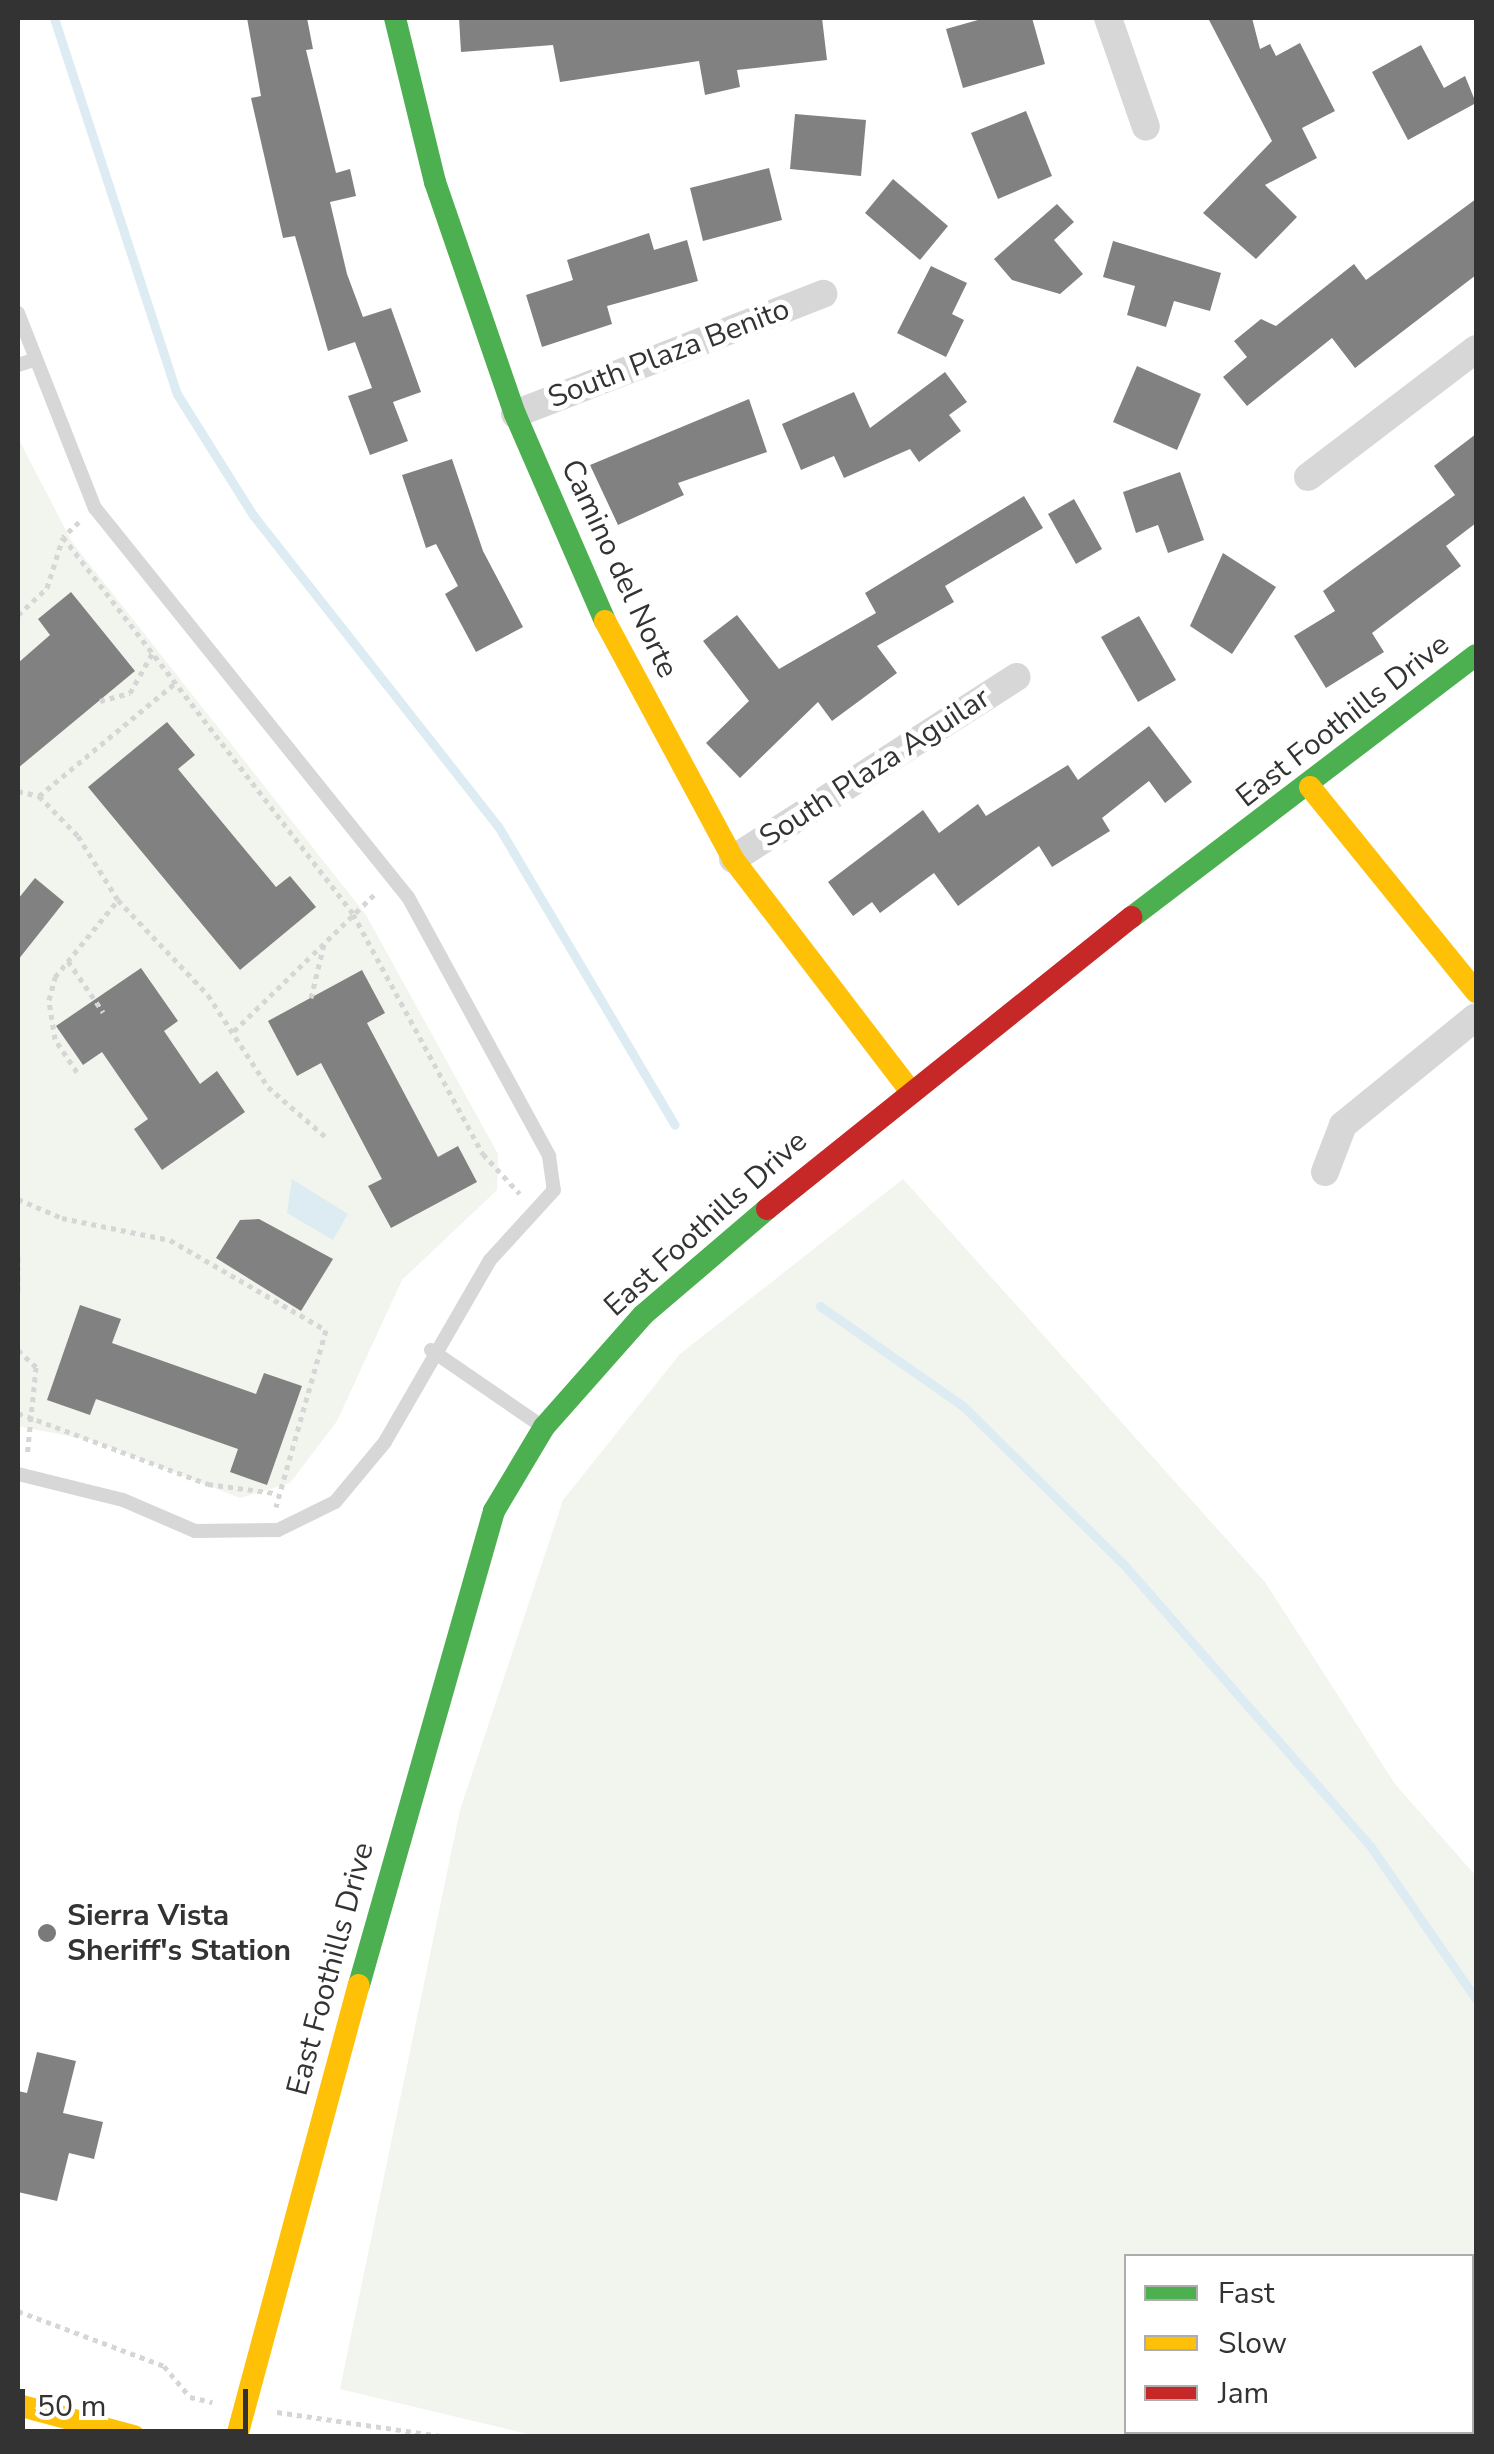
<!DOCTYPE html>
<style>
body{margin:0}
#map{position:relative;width:1494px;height:2454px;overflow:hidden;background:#fff;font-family:"Nunito Sans",sans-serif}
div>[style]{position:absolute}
.green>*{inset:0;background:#f1f5ed}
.water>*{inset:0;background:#ddebf3}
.stream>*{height:9px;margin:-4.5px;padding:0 4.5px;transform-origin:4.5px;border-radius:4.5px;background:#ddebf3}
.building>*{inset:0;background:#818181}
.path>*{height:5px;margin-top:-2.5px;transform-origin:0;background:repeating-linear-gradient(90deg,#d6d6d6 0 5px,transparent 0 10px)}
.lane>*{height:14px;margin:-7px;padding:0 7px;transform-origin:7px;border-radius:7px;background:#d7d7d7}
.street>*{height:28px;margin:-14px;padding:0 14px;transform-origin:14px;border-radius:14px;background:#d7d7d7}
.fast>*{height:22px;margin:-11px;padding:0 11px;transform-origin:11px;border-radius:11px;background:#4caf50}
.slow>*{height:22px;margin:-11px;padding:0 11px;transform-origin:11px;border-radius:11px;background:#ffc107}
.jam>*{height:22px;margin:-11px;padding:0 11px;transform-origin:11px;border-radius:11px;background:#c62828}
.dots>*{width:28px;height:28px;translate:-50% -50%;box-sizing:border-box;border:5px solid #fff;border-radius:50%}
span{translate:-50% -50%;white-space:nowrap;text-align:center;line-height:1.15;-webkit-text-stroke:10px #fff;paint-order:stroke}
.street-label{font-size:30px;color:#333}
.poi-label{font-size:30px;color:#333;font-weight:700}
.left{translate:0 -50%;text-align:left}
.frame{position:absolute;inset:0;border:20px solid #333;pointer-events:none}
.legend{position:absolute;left:1124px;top:2254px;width:350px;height:180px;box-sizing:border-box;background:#fff;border:2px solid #adadad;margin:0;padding:12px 18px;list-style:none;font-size:30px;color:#333}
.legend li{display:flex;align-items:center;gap:20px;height:50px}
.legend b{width:50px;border:2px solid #adadad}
.scale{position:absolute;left:20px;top:2389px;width:228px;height:45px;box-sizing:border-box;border:5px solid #333;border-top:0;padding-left:12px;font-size:30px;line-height:35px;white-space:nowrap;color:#333;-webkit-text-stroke:8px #fff;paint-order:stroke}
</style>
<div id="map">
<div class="green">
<div style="clip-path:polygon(18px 438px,72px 542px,366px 915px,498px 1154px,497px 1190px,402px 1280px,337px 1421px,290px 1483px,240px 1498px,94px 1441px,18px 1426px)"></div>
<div style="clip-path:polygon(evenodd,903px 1179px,1265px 1582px,1395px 1784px,1476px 1876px,1476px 2436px,536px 2436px,340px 2389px,460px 1810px,563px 1500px,680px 1354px,903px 1179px,1126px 2256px,1472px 2256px,1472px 2432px,1126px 2432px,1126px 2256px)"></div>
</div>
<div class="water">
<div style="clip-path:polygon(292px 1179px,348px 1214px,333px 1240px,287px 1213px)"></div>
</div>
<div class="stream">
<div style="left:54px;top:18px;width:396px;rotate:71.9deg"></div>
<div style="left:177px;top:394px;width:143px;rotate:57.9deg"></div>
<div style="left:253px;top:515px;width:396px;rotate:51.8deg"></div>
<div style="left:498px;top:826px;width:347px;rotate:59.4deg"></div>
<div style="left:820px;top:1306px;width:174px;rotate:35deg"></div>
<div style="left:963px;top:1406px;width:229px;rotate:44.6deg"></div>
<div style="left:1126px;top:1567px;width:372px;rotate:48.8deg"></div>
<div style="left:1371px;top:1847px;width:185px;rotate:55.4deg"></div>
</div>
<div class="building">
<div style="clip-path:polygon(247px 18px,307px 18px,313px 49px,306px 50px,336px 173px,350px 169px,356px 196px,330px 202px,347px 274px,363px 317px,391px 308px,421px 392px,393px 402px,408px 441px,370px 455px,348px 396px,372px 388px,355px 342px,328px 351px,295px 236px,283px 238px,251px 98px,261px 96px)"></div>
<div style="clip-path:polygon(459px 18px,822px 18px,827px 60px,737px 70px,740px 87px,705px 95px,699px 61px,560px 82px,553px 45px,461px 52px)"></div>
<div style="clip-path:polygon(985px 18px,1032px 18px,1045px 64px,963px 88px,946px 29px)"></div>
<div style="clip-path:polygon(1208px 18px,1252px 18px,1260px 49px,1270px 44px,1276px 56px,1300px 43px,1335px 111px,1302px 128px,1317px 158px,1265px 185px,1297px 217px,1256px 259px,1203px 213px,1272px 141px)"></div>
<div style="clip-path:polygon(1421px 45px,1444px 88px,1465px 76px,1476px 103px,1408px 140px,1372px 72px)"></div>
<div style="clip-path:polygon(1026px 111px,1052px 176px,998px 199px,971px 133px)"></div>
<div style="clip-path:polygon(795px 114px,866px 120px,861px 176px,790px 169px)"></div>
<div style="clip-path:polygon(769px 168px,782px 220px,703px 241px,690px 188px)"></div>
<div style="clip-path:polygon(893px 179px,948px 226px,920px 260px,865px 213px)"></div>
<div style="clip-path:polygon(1476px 199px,1476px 275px,1355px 368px,1332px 338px,1247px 406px,1223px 377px,1247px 357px,1234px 341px,1261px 319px,1276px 326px,1354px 264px,1366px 280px)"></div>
<div style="clip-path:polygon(1057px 204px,1074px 222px,1054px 240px,1083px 274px,1060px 294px,1012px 280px,994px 259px)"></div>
<div style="clip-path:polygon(649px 233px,654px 250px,687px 240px,698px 281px,607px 306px,612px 324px,542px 347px,526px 295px,573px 280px,567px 260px)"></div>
<div style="clip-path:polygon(1113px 241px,1221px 273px,1210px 311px,1174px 301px,1166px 327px,1127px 315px,1135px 286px,1103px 277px)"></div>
<div style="clip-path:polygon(931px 266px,967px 283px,952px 314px,964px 320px,946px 357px,897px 333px)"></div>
<div style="clip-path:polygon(1137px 366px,1201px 394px,1177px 450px,1113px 422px)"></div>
<div style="clip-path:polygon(945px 372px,967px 402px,949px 415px,961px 431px,919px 462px,910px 449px,844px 478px,834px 456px,801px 470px,782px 424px,854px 392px,870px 428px)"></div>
<div style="clip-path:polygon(749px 399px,767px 452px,678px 483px,684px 495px,618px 525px,590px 465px)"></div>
<div style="clip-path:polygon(1476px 434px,1476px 523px,1446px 546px,1461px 566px,1372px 633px,1384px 652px,1326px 688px,1294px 636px,1335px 611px,1323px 591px,1455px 495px,1434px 466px)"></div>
<div style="clip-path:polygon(452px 459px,483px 551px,523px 627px,476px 652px,445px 594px,458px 586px,436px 544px,426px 548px,402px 475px)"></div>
<div style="clip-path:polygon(1180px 472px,1204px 540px,1168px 553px,1158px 525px,1136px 533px,1123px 492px)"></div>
<div style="clip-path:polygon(1024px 496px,1043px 528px,945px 586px,954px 602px,877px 646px,897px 673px,832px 721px,818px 702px,740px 778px,706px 743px,749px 701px,703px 641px,737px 615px,779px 669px,876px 613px,865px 593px)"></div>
<div style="clip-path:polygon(1074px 499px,1102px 549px,1076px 564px,1048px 514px)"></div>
<div style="clip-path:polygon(1223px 553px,1276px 587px,1232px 654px,1190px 626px)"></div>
<div style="clip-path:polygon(71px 592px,135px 671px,18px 768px,18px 663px,50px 635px,38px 619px)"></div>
<div style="clip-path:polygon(1139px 616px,1176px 680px,1138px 702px,1101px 637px)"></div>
<div style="clip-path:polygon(167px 722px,195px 755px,178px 769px,276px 887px,290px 876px,316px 907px,240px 970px,88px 787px)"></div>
<div style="clip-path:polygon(1149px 726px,1192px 782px,1165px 803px,1149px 781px,1102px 818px,1110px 831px,1052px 867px,1039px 846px,958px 906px,934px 873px,880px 913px,872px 902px,853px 916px,828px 882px,923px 810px,939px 833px,978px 804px,986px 816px,1068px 765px,1078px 780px)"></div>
<div style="clip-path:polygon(35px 878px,64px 902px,18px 960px,18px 899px)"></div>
<div style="clip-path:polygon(141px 968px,178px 1021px,164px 1031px,200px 1084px,217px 1071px,245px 1112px,162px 1170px,134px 1129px,148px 1119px,102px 1052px,83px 1065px,56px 1026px)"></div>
<div style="clip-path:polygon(362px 970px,385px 1013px,367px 1023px,438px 1157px,458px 1146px,477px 1182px,391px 1228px,368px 1186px,382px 1179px,321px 1063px,297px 1076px,268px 1021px)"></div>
<div style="clip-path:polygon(259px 1219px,333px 1259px,301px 1311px,216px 1258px,240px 1220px)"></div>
<div style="clip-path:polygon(80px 1305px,121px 1319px,112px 1343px,256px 1394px,264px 1373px,302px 1386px,267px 1485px,230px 1472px,238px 1449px,96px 1399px,90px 1415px,47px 1400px)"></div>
<div style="clip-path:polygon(37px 2052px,76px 2061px,63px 2113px,103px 2122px,94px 2159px,69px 2153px,57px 2201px,18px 2192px,18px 2091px,27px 2093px)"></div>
</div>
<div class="path">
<div style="left:79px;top:522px;width:22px;rotate:137deg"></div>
<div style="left:63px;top:537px;width:476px;rotate:52.4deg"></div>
<div style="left:353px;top:914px;width:273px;rotate:61.6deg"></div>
<div style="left:483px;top:1154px;width:54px;rotate:47.2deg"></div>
<div style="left:18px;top:615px;width:40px;rotate:-43deg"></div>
<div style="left:47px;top:588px;width:53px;rotate:-72.6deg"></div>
<div style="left:100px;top:701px;width:31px;rotate:-15deg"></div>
<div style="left:130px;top:693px;width:47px;rotate:-60.7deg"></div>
<div style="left:18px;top:791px;width:22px;rotate:13deg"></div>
<div style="left:39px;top:796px;width:56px;rotate:45.7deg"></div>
<div style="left:78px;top:836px;width:75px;rotate:58deg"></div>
<div style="left:118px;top:900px;width:131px;rotate:46.5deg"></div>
<div style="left:208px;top:995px;width:110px;rotate:56.9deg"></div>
<div style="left:268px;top:1087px;width:79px;rotate:40.9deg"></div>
<div style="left:39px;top:796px;width:175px;rotate:-39.7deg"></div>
<div style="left:68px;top:961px;width:62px;rotate:55.5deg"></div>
<div style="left:311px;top:998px;width:56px;rotate:-76.5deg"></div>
<div style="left:234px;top:1031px;width:199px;rotate:-44.2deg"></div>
<div style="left:77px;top:1072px;width:40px;rotate:-124deg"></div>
<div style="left:55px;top:1039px;width:39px;rotate:-99deg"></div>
<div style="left:49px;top:1000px;width:24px;rotate:-75deg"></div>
<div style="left:55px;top:977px;width:99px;rotate:-50.7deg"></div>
<div style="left:18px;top:1199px;width:48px;rotate:23.4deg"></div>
<div style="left:62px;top:1218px;width:110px;rotate:11.5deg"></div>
<div style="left:170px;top:1240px;width:180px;rotate:30deg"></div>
<div style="left:326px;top:1330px;width:184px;rotate:105.8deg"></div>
<div style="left:18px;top:1256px;width:35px;rotate:90deg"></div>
<div style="left:18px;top:1350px;width:25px;rotate:43deg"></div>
<div style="left:36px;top:1367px;width:90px;rotate:95.7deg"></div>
<div style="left:18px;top:1413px;width:203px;rotate:20.5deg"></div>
<div style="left:208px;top:1484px;width:68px;rotate:7.7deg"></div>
<div style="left:18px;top:2311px;width:156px;rotate:20.6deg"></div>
<div style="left:164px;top:2366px;width:40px;rotate:50deg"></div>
<div style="left:190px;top:2397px;width:23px;rotate:13deg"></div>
<div style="left:277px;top:2412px;width:167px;rotate:8.3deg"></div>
</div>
<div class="lane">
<div style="left:18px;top:313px;width:210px;rotate:68.5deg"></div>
<div style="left:95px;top:508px;width:499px;rotate:51.2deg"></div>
<div style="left:408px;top:897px;width:295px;rotate:61.4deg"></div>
<div style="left:549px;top:1156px;width:34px;rotate:82deg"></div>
<div style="left:554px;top:1190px;width:95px;rotate:132.4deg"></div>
<div style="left:490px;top:1260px;width:210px;rotate:120deg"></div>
<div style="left:385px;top:1442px;width:78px;rotate:129.8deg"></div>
<div style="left:335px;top:1502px;width:64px;rotate:153.8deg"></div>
<div style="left:278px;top:1530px;width:83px;rotate:179.3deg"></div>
<div style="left:195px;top:1531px;width:78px;rotate:-156.7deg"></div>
<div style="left:123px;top:1500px;width:108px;rotate:-166.1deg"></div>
<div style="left:18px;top:365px;width:16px;rotate:-18deg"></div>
<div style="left:431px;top:1350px;width:136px;rotate:34.5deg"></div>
</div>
<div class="street">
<div style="left:1108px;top:18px;width:115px;rotate:70.8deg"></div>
<div style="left:515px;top:414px;width:331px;rotate:-21.3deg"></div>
<div style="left:1308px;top:477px;width:211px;rotate:-37.3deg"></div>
<div style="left:733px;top:859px;width:337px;rotate:-32.7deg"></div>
<div style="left:1325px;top:1172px;width:50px;rotate:-69deg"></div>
<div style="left:1343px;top:1125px;width:171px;rotate:-39.1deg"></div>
</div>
<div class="fast">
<div style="left:395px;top:18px;width:169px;rotate:76.3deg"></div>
<div style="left:435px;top:182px;width:245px;rotate:71deg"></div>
<div style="left:515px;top:414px;width:226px;rotate:66.5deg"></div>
<div style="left:1132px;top:917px;width:432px;rotate:-37.3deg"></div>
<div style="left:359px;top:1985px;width:493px;rotate:-74.1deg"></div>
<div style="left:494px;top:1511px;width:98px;rotate:-59.2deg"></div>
<div style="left:544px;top:1427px;width:149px;rotate:-48.5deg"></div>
<div style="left:643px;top:1315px;width:163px;rotate:-40.5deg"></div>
</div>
<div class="slow">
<div style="left:605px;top:621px;width:270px;rotate:61.7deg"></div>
<div style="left:733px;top:859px;width:288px;rotate:52.6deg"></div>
<div style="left:1310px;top:787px;width:264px;rotate:51deg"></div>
<div style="left:18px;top:2405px;width:120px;rotate:15deg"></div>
<div style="left:237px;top:2436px;width:467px;rotate:-74.9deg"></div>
</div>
<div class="jam">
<div style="left:767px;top:1209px;width:467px;rotate:-38.7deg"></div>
</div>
<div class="dots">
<div style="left:47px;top:1933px;background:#7a7a7a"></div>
</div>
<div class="street-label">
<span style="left:669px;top:354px;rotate:-21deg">South Plaza Benito</span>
<span style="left:619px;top:569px;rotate:65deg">Camino del Norte</span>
<span style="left:1343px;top:721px;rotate:-38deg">East Foothills Drive</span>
<span style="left:875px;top:768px;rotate:-33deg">South Plaza Aguilar</span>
<span style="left:706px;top:1224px;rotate:-42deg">East Foothills Drive</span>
<span style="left:331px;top:1969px;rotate:-75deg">East Foothills Drive</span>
</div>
<div class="poi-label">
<span class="left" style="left:67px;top:1933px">Sierra Vista<br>Sheriff's Station</span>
</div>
<div class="frame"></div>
<ul class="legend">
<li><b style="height:12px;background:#4caf50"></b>Fast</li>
<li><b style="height:12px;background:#ffc107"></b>Slow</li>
<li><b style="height:12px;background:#c62828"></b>Jam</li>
</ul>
<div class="scale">50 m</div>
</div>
